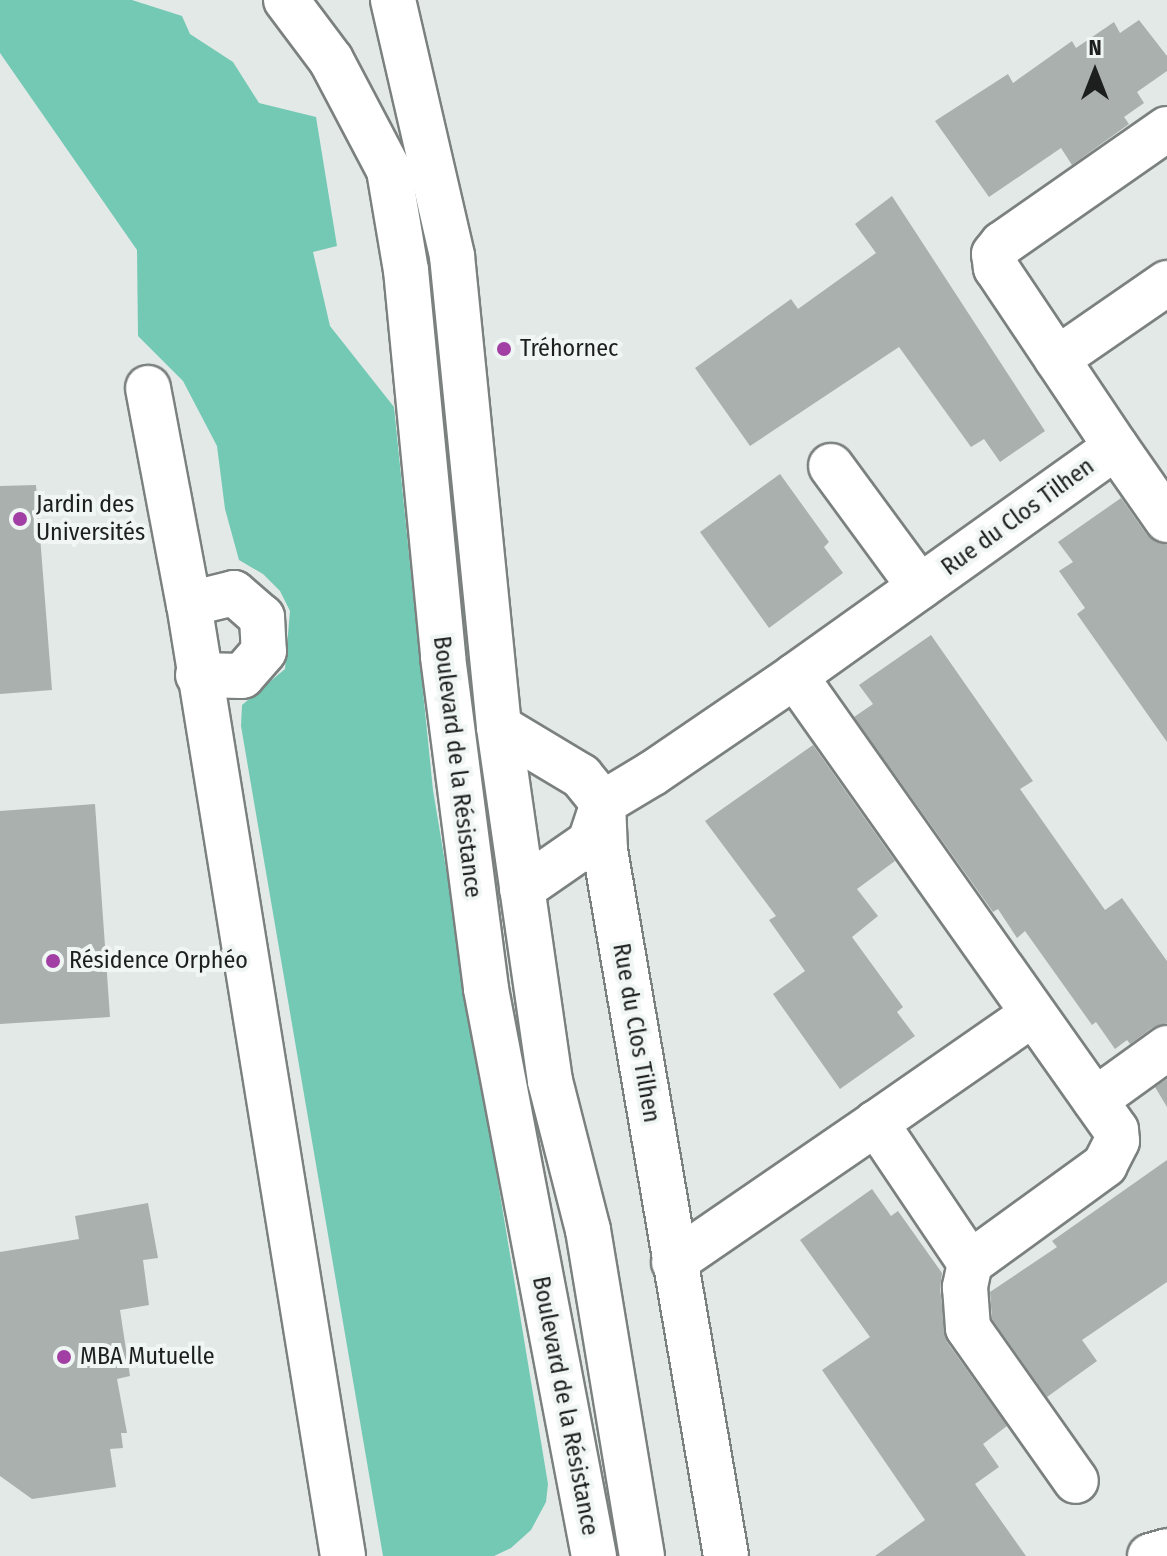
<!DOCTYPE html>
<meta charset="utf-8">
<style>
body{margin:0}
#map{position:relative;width:1167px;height:1556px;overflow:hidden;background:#e3e9e7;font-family:"Fira Sans Condensed",sans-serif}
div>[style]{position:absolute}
.green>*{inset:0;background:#73c9b4}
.building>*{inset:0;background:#aab0ae}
.roads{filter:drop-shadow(2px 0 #7b817f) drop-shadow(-2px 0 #7b817f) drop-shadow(0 2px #7b817f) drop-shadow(0 -2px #7b817f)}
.minor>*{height:44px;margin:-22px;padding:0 22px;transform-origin:22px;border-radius:22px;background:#fff}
.major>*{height:44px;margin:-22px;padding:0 22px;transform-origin:22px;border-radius:22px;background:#fff}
.dots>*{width:22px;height:22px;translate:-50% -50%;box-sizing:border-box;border:4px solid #f0f6f4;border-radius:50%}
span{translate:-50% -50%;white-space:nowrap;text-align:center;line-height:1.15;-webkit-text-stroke:8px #f0f6f4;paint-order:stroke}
.poi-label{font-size:24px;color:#1c1f1e}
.left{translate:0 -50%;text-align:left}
.street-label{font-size:24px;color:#1c1f1e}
.north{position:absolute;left:1055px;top:32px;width:80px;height:80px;-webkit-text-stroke:6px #f0f6f4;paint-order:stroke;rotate:0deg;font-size:22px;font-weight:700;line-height:32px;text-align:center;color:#1c1f1e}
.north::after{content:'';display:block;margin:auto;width:28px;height:36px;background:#1c1f1e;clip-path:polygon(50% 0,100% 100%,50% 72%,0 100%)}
</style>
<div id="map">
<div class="green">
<div style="clip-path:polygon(0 0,132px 0,182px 16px,190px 34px,233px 62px,259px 103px,316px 117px,337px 246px,313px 252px,330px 326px,394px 407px,433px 790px,548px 1484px,546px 1502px,531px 1530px,511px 1548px,494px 1556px,383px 1556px,241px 726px,242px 705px,285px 669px,290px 611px,280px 591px,263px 574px,239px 560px,225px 509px,217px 446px,183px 381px,138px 336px,137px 250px,0 53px)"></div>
</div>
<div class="building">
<div style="clip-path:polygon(1139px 20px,1167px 56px,1167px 71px,1137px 92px,1144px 103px,1124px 117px,1129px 124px,1072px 165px,1061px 148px,989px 197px,935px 121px,1008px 74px,1013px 83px,1072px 41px,1076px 48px,1114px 22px,1120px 33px)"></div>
<div style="clip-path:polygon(892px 196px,1045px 431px,1000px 462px,984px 439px,971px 447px,899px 347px,750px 446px,695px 368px,791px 299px,798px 309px,876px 253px,855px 224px)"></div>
<div style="clip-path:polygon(780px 474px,829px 542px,824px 547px,843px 573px,769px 628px,700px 532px)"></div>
<div style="clip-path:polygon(36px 485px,52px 690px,0 694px,0 486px)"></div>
<div style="clip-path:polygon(1121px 498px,1147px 535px,1167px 545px,1167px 742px,1077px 614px,1085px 608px,1059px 571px,1073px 562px,1058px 542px)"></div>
<div style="clip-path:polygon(931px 635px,1033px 781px,1020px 789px,1105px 910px,1122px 898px,1167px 961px,1167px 1023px,1152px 1028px,1130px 1044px,1127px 1040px,1115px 1049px,1096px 1022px,1092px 1025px,1025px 931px,1017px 938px,998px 909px,993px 912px,854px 717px,873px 704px,859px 685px)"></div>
<div style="clip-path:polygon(813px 745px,895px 861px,857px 889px,878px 916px,852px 937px,903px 1007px,897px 1012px,915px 1036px,840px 1089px,773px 994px,805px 971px,769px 920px,776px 916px,705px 821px)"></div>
<div style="clip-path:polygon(95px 804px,110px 1017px,0 1024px,0 811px)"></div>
<div style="clip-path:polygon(1167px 1079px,1167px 1107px,1155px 1087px)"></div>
<div style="clip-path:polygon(1167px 1160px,1167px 1282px,1082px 1340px,1097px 1361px,1047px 1397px,992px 1319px,990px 1292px,1057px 1247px,1052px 1241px)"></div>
<div style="clip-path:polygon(872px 1189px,891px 1216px,898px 1211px,942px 1273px,940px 1289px,947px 1342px,1007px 1426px,983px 1444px,999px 1467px,975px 1484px,1026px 1556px,875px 1556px,925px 1520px,822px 1370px,870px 1337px,800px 1240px)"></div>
<div style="clip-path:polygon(148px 1203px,158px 1258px,143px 1260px,149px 1305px,120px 1310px,130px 1376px,117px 1379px,127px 1433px,121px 1433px,123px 1448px,110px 1449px,116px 1487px,32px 1499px,0 1476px,0 1252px,79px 1239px,75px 1216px)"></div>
</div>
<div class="roads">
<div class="minor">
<div style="left:1057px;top:359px;width:134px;rotate:-34.6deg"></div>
<div style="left:148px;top:388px;width:220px;rotate:79.3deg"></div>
<div style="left:189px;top:604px;width:964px;rotate:80.81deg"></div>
<div style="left:1116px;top:447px;width:89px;rotate:55.1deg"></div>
<div style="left:831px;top:466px;width:150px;rotate:53.7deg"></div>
<div style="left:189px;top:604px;width:46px;rotate:-13.7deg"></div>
<div style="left:234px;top:593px;width:37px;rotate:41deg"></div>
<div style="left:262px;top:617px;width:34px;rotate:87deg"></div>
<div style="left:264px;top:651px;width:33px;rotate:131deg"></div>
<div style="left:242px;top:676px;width:44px;rotate:-178.7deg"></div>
<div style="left:795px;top:676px;width:556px;rotate:54.74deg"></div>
<div style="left:1116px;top:1130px;width:11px;rotate:85deg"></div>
<div style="left:1117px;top:1141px;width:27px;rotate:117deg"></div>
<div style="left:1105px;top:1165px;width:167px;rotate:144deg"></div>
<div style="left:970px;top:1263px;width:169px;rotate:-123.9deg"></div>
<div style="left:876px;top:1123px;width:191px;rotate:-34.8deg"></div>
<div style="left:499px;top:727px;width:96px;rotate:30.9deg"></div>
<div style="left:581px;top:776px;width:35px;rotate:51deg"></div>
<div style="left:603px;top:803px;width:47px;rotate:87.6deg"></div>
<div style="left:605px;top:850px;width:716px;rotate:80.27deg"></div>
<div style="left:522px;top:889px;width:83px;rotate:-34.7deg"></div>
<div style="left:590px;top:842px;width:41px;rotate:-71.6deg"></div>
<div style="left:603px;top:803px;width:58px;rotate:-31deg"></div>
<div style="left:653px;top:773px;width:172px;rotate:-34.3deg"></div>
<div style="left:795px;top:676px;width:394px;rotate:-35.5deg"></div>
<div style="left:1116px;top:447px;width:216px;rotate:-123.8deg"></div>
<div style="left:996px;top:268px;width:14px;rotate:-98deg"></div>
<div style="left:994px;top:254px;width:13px;rotate:-51deg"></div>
<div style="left:1002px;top:244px;width:201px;rotate:-34.9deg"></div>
<div style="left:1095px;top:1100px;width:89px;rotate:-35.8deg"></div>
<div style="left:674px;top:1262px;width:245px;rotate:-34.5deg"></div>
<div style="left:970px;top:1263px;width:25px;rotate:102deg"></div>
<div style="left:965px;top:1287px;width:41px;rotate:85.8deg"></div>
<div style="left:968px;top:1328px;width:187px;rotate:54.8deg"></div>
<div style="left:1150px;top:1556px;width:18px;rotate:-16deg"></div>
</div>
<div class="major">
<div style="left:286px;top:0;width:75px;rotate:53.1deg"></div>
<div style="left:331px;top:60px;width:124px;rotate:62.2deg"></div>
<div style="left:389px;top:170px;width:101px;rotate:80.4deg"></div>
<div style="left:406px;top:270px;width:389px;rotate:84.5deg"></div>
<div style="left:443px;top:657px;width:335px;rotate:82.6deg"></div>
<div style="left:486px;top:989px;width:577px;rotate:79.22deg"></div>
<div style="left:393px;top:0;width:263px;rotate:77deg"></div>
<div style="left:452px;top:256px;width:473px;rotate:84.3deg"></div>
<div style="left:499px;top:727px;width:358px;rotate:81.8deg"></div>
<div style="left:550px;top:1081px;width:154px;rotate:75.7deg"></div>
<div style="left:588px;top:1230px;width:330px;rotate:80.6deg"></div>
</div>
</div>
<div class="dots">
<div style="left:504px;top:349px;background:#a13fa5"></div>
<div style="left:20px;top:519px;background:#a13fa5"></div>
<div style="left:53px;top:961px;background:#a13fa5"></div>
<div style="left:64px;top:1357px;background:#a13fa5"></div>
</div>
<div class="poi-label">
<span class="left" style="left:520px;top:349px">Tréhornec</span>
<span class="left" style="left:36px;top:519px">Jardin des<br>Universités</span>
<span class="left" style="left:69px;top:961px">Résidence Orphéo</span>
<span class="left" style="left:80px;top:1357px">MBA Mutuelle</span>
</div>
<div class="street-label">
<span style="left:1018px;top:517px;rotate:-36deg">Rue du Clos Tilhen</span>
<span style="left:457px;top:767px;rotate:83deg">Boulevard de la Résistance</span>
<span style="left:636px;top:1033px;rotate:80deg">Rue du Clos Tilhen</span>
<span style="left:565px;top:1406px;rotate:79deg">Boulevard de la Résistance</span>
</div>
<div class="north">N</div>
</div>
